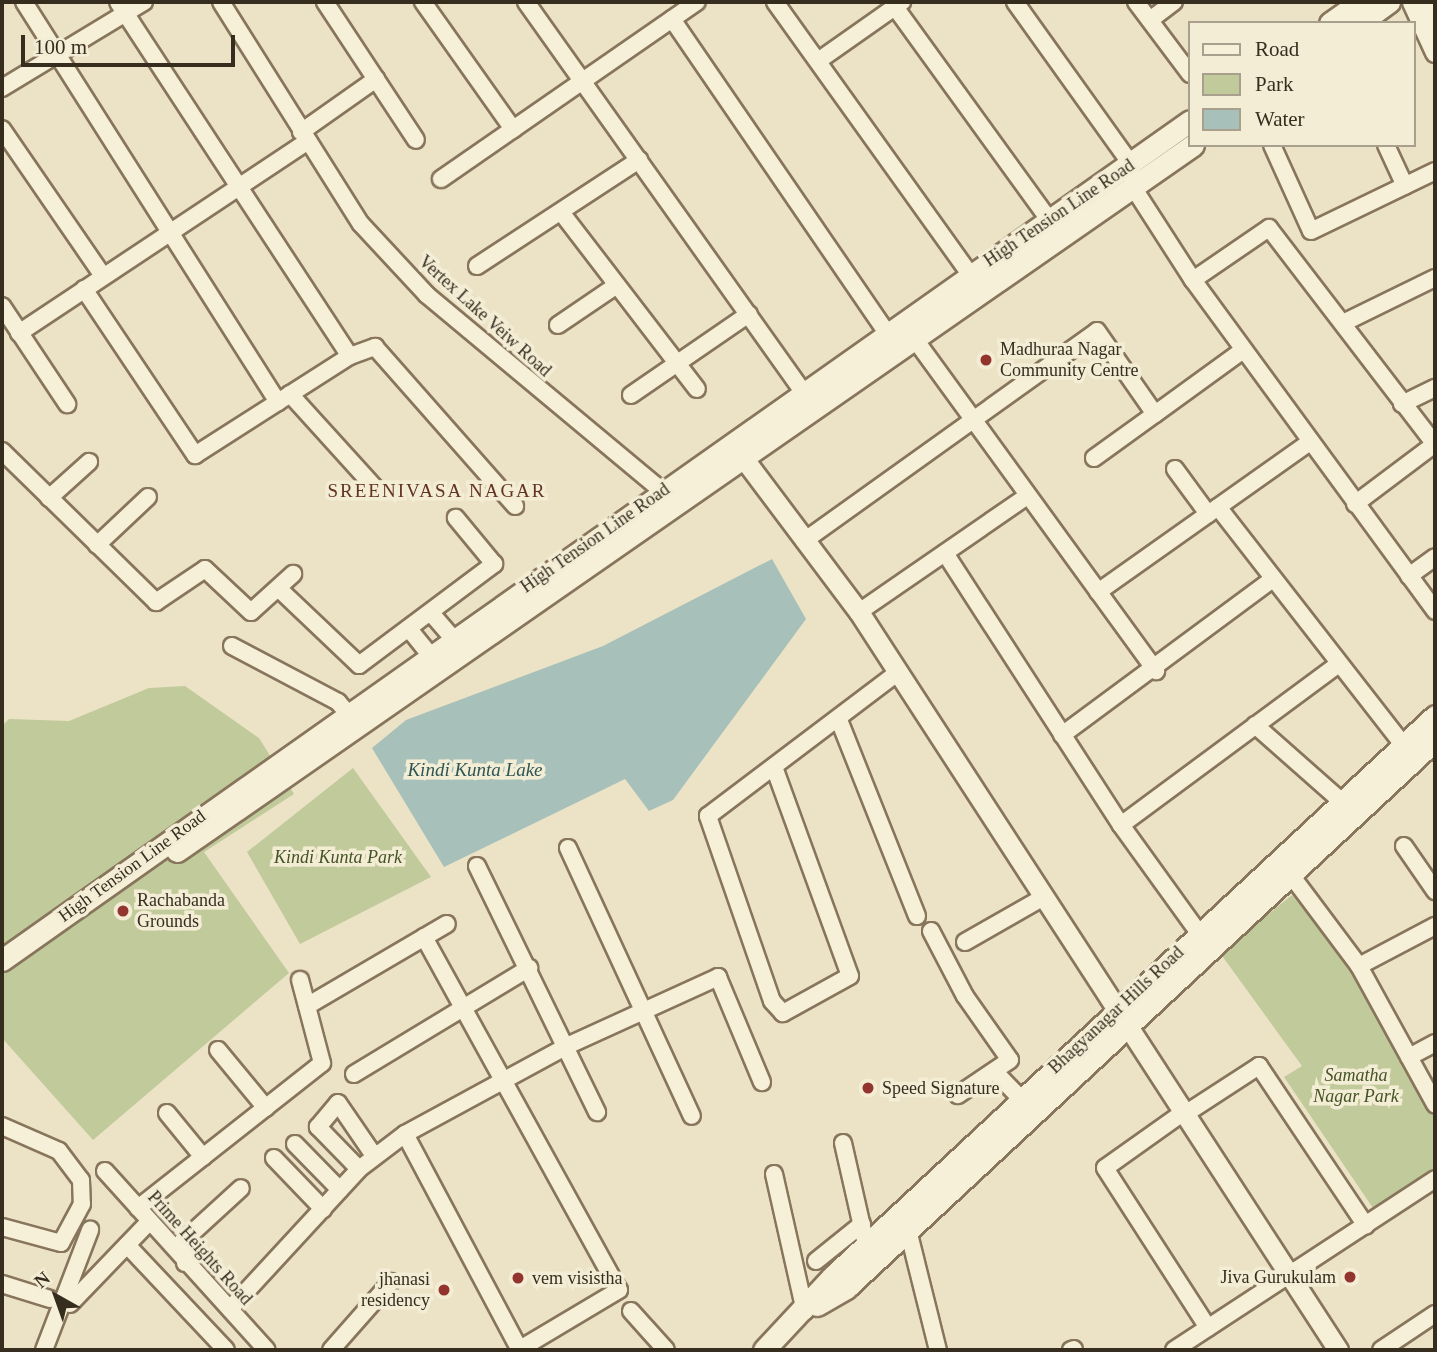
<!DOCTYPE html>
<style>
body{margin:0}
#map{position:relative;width:1437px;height:1352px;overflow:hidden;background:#ece3c6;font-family:Georgia,serif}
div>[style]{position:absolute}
.green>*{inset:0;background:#c1ca9a}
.water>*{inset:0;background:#a7c0ba}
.roads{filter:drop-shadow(2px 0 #87755c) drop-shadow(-2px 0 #87755c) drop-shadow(0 2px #87755c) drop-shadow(0 -2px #87755c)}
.minor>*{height:16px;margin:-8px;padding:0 8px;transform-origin:8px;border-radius:8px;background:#f7f0d8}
.tertiary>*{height:19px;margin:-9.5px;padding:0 9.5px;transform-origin:9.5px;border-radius:9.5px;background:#f7f0d8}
.secondary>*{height:21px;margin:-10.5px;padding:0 10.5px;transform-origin:10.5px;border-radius:10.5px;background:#f7f0d8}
.dots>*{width:19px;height:19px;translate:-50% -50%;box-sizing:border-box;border:4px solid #f4edd5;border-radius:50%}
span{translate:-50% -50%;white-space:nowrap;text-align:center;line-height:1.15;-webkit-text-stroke:7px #f4edd5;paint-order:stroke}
.street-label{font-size:18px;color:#372d1f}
.poi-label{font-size:18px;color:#372d1f}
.left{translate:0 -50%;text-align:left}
.right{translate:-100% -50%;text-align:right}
.park-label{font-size:18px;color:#455327;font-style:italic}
.neighbourhood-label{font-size:19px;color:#623321;letter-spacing:2px}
.water-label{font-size:19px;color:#2f5656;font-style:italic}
.frame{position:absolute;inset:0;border:4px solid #372d1f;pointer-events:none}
.legend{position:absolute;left:1188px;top:21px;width:228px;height:126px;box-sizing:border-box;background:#f4edd5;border:2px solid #a8a08c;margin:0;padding:9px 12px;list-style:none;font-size:21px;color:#372d1f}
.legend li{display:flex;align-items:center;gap:14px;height:35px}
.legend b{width:35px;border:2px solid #a8a08c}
.north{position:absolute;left:21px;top:1261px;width:70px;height:70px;-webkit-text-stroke:5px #f4edd5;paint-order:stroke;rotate:320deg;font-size:19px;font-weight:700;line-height:28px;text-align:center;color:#372d1f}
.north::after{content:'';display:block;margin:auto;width:24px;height:32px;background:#372d1f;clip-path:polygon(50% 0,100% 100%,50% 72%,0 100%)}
.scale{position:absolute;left:21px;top:35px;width:214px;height:32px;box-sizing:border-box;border:4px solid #372d1f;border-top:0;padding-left:9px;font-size:21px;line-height:24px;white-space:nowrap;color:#372d1f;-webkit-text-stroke:5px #f4edd5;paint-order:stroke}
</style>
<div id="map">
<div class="green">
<div style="clip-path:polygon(185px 686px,259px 738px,294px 794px,204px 852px,289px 973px,93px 1140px,2px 1038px,2px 726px,9px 719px,69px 721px,149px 688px)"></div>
<div style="clip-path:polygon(353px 768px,431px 877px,300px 944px,247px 852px)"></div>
<div style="clip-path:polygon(1292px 895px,1352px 968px,1435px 1118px,1435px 1168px,1375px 1211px,1284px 1077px,1302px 1066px,1220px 953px)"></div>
</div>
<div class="water">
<div style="clip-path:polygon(772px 559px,806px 619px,673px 800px,649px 811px,625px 779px,444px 867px,372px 748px,406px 720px,603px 646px)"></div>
</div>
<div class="roads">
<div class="minor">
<div style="left:24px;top:2px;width:474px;rotate:57.6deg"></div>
<div style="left:118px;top:2px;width:423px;rotate:56.8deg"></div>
<div style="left:221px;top:2px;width:262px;rotate:57.8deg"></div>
<div style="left:361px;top:224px;width:97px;rotate:47.1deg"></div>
<div style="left:427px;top:295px;width:306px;rotate:39.8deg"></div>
<div style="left:325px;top:2px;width:165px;rotate:56.6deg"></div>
<div style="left:423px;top:2px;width:156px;rotate:54.7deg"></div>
<div style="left:526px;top:2px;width:478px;rotate:54.6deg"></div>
<div style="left:775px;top:2px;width:335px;rotate:54.4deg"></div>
<div style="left:1015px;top:2px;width:199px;rotate:54.4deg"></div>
<div style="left:1131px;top:164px;width:23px;rotate:85deg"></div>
<div style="left:1133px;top:187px;width:111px;rotate:57.2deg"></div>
<div style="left:1193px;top:280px;width:410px;rotate:53.8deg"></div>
<div style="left:1136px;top:2px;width:90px;rotate:53.1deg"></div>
<div style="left:895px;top:7px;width:263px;rotate:54.1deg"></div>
<div style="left:672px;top:19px;width:381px;rotate:55.6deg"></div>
<div style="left:1150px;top:20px;width:30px;rotate:-37deg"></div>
<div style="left:818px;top:61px;width:103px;rotate:-35.1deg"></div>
<div style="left:2px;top:88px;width:166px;rotate:-31.2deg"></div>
<div style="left:2px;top:129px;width:178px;rotate:55.5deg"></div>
<div style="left:301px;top:132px;width:92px;rotate:-35.2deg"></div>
<div style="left:1272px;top:145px;width:94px;rotate:65.6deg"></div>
<div style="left:1311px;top:231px;width:138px;rotate:-25.8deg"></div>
<div style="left:1386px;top:145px;width:45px;rotate:65.1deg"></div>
<div style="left:441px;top:179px;width:311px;rotate:-34.7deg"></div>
<div style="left:561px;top:212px;width:223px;rotate:52.5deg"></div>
<div style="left:477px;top:266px;width:194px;rotate:-33.2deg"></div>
<div style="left:1193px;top:280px;width:92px;rotate:-34.4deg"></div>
<div style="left:1269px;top:228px;width:272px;rotate:52.5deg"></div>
<div style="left:84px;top:289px;width:200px;rotate:56.2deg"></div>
<div style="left:195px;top:455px;width:184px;rotate:-32.6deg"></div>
<div style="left:350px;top:356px;width:27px;rotate:-20deg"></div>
<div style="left:375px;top:347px;width:212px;rotate:48.6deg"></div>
<div style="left:2px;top:306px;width:118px;rotate:56.4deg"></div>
<div style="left:1343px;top:323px;width:102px;rotate:-26.1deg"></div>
<div style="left:558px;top:325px;width:71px;rotate:-34.1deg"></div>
<div style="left:19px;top:333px;width:347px;rotate:-33.6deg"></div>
<div style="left:914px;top:338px;width:412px;rotate:54deg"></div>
<div style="left:290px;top:394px;width:128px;rotate:47.8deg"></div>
<div style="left:631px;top:395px;width:143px;rotate:-34.5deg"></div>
<div style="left:1402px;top:404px;width:37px;rotate:-26deg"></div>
<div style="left:2px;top:451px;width:216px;rotate:44.4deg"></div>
<div style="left:156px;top:602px;width:59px;rotate:-34deg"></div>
<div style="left:205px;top:569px;width:63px;rotate:43.1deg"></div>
<div style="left:251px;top:612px;width:57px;rotate:-42.1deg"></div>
<div style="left:1094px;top:458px;width:75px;rotate:-35.8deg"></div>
<div style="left:1175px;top:469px;width:56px;rotate:53.7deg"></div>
<div style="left:49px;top:498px;width:54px;rotate:-42deg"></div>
<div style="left:1355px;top:504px;width:100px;rotate:-36.9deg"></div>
<div style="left:1218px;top:507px;width:313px;rotate:52.1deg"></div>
<div style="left:804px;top:541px;width:360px;rotate:-35.6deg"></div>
<div style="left:1097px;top:331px;width:101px;rotate:55.1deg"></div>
<div style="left:1155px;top:414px;width:109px;rotate:-36deg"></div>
<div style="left:97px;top:545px;width:70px;rotate:-43.3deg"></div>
<div style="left:945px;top:553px;width:324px;rotate:57.1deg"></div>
<div style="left:1121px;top:825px;width:133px;rotate:54.2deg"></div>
<div style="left:1409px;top:576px;width:32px;rotate:-36deg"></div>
<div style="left:278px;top:588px;width:112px;rotate:43.5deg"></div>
<div style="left:359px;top:665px;width:169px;rotate:-36.8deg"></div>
<div style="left:494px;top:564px;width:60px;rotate:-129.6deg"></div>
<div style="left:1098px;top:592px;width:260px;rotate:-35.3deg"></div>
<div style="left:859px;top:612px;width:203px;rotate:-34.6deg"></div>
<div style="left:431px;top:613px;width:33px;rotate:49deg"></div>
<div style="left:409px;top:629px;width:33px;rotate:51deg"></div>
<div style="left:232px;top:646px;width:120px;rotate:27.8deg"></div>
<div style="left:338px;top:702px;width:28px;rotate:49deg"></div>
<div style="left:839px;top:720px;width:211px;rotate:68.3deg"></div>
<div style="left:1255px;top:725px;width:116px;rotate:41.5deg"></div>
<div style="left:1062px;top:735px;width:262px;rotate:-36.5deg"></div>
<div style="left:774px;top:767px;width:222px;rotate:70deg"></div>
<div style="left:850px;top:976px;width:77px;rotate:151.1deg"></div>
<div style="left:783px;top:1013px;width:16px;rotate:-133deg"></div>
<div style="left:772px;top:1001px;width:196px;rotate:-109.1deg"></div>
<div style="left:708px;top:816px;width:236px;rotate:-37.1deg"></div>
<div style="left:1121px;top:825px;width:269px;rotate:-36.5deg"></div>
<div style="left:1404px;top:846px;width:55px;rotate:55.4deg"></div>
<div style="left:568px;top:848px;width:295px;rotate:65.2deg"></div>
<div style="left:477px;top:866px;width:274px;rotate:64deg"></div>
<div style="left:1285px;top:867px;width:124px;rotate:53.2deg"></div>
<div style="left:1359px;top:966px;width:86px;rotate:-27.8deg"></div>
<div style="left:931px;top:931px;width:73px;rotate:62.4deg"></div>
<div style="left:965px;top:996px;width:78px;rotate:54.9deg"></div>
<div style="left:1010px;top:1060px;width:63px;rotate:146.1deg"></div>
<div style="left:424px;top:937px;width:403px;rotate:61.1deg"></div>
<div style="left:619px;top:1290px;width:115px;rotate:149.2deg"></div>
<div style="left:965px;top:942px;width:89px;rotate:-29.7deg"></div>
<div style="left:1359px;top:966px;width:158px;rotate:61.2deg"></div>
<div style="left:307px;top:1006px;width:162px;rotate:-30.4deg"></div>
<div style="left:218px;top:1050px;width:75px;rotate:50.4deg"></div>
<div style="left:1409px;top:1057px;width:30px;rotate:-28deg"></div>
<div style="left:996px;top:1073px;width:36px;rotate:46deg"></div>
<div style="left:354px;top:1074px;width:205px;rotate:-31.2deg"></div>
<div style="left:167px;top:1113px;width:57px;rotate:50.7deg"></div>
<div style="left:1181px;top:1114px;width:93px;rotate:144.6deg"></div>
<div style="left:1105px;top:1168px;width:190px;rotate:57.2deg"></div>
<div style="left:1182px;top:1116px;width:92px;rotate:-33deg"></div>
<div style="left:1259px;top:1066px;width:192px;rotate:56.2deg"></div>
<div style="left:2px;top:1126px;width:62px;rotate:23.7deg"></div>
<div style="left:59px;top:1151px;width:36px;rotate:53deg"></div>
<div style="left:81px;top:1180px;width:24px;rotate:88deg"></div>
<div style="left:82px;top:1204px;width:44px;rotate:118.3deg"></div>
<div style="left:61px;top:1243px;width:61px;rotate:-164.8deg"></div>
<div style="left:405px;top:1134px;width:245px;rotate:62deg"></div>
<div style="left:843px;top:1143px;width:104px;rotate:77.2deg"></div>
<div style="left:295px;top:1144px;width:64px;rotate:45.6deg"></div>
<div style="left:274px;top:1158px;width:71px;rotate:46.1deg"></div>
<div style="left:359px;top:1169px;width:59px;rotate:-134.3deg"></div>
<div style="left:318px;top:1127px;width:31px;rotate:-50deg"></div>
<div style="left:338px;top:1103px;width:65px;rotate:55.6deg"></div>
<div style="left:105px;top:1171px;width:241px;rotate:47.9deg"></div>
<div style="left:774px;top:1174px;width:141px;rotate:77.3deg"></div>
<div style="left:138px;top:1208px;width:234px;rotate:-38.2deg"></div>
<div style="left:322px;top:1063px;width:86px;rotate:-104.8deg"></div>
<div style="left:908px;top:1230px;width:124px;rotate:76deg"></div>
<div style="left:127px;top:1245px;width:144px;rotate:46.7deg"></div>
<div style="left:816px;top:1261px;width:59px;rotate:-38.8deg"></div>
<div style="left:185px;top:1263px;width:11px;rotate:-45deg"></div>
<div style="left:193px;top:1255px;width:17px;rotate:-135deg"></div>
<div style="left:181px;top:1243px;width:81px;rotate:-42.5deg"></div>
<div style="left:2px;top:1284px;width:50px;rotate:17.4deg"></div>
<div style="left:70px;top:1304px;width:114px;rotate:-46.1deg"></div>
<div style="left:230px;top:1309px;width:190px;rotate:-47.3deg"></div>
<div style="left:359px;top:1169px;width:58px;rotate:-37.3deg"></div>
<div style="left:405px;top:1134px;width:187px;rotate:-28.5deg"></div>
<div style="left:569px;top:1045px;width:164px;rotate:-24.5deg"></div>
<div style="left:718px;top:977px;width:114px;rotate:67.3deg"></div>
<div style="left:631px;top:1311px;width:52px;rotate:48.1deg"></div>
<div style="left:44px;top:1350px;width:129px;rotate:-69deg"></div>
<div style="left:331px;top:1350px;width:91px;rotate:-48.6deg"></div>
<div style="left:1071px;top:1350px;width:3px;rotate:-18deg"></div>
<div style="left:1174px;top:1350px;width:312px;rotate:-33.2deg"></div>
<div style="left:1381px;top:1350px;width:65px;rotate:-33.7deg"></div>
</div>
<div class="tertiary">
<div style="left:1412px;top:2px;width:55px;rotate:65.3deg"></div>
<div style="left:1427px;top:2px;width:21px;rotate:67deg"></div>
<div style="left:744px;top:459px;width:191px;rotate:53.1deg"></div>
<div style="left:859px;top:612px;width:880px;rotate:57.01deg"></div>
</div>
<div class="secondary">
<div style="left:1330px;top:23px;width:37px;rotate:-35deg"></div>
<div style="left:1360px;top:23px;width:36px;rotate:-36deg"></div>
<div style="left:177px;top:851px;width:1237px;rotate:-34.79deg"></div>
<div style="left:2px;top:960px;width:1454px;rotate:-35.23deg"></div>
<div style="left:817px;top:1305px;width:34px;rotate:-30deg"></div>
<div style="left:846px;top:1288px;width:805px;rotate:-42.93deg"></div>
<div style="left:764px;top:1350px;width:101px;rotate:-47deg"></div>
<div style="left:833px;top:1276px;width:822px;rotate:-42.93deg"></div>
</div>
</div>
<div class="dots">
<div style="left:986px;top:360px;background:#93352f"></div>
<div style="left:123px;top:911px;background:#93352f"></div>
<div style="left:868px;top:1088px;background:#93352f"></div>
<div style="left:1350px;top:1277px;background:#93352f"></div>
<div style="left:518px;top:1278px;background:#93352f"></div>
<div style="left:444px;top:1290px;background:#93352f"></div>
</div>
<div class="street-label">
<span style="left:1059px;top:213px;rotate:-34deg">High Tension Line Road</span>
<span style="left:485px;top:316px;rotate:42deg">Vertex Lake Veiw Road</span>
<span style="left:595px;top:538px;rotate:-35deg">High Tension Line Road</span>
<span style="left:132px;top:866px;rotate:-36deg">High Tension Line Road</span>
<span style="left:1116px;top:1010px;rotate:-43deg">Bhagyanagar Hills Road</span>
<span style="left:200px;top:1248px;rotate:48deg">Prime Heights Road</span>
</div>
<div class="poi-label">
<span class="left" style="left:1000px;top:360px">Madhuraa Nagar<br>Community Centre</span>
<span class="left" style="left:137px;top:911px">Rachabanda<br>Grounds</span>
<span class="left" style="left:882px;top:1088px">Speed Signature</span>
<span class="right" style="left:1336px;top:1277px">Jiva Gurukulam</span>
<span class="left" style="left:532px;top:1278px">vem visistha</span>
<span class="right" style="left:430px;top:1290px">jhanasi<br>residency</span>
</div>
<div class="park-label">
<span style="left:338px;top:857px">Kindi Kunta Park</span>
<span style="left:1356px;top:1086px">Samatha<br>Nagar Park</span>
</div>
<div class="neighbourhood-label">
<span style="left:437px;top:491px">SREENIVASA NAGAR</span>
</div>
<div class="water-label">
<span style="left:475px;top:770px">Kindi Kunta Lake</span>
</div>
<div class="frame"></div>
<ul class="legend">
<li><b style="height:9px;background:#f7f0d8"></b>Road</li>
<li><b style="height:19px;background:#c1ca9a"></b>Park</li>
<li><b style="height:19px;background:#a7c0ba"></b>Water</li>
</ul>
<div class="north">N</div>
<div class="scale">100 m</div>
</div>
